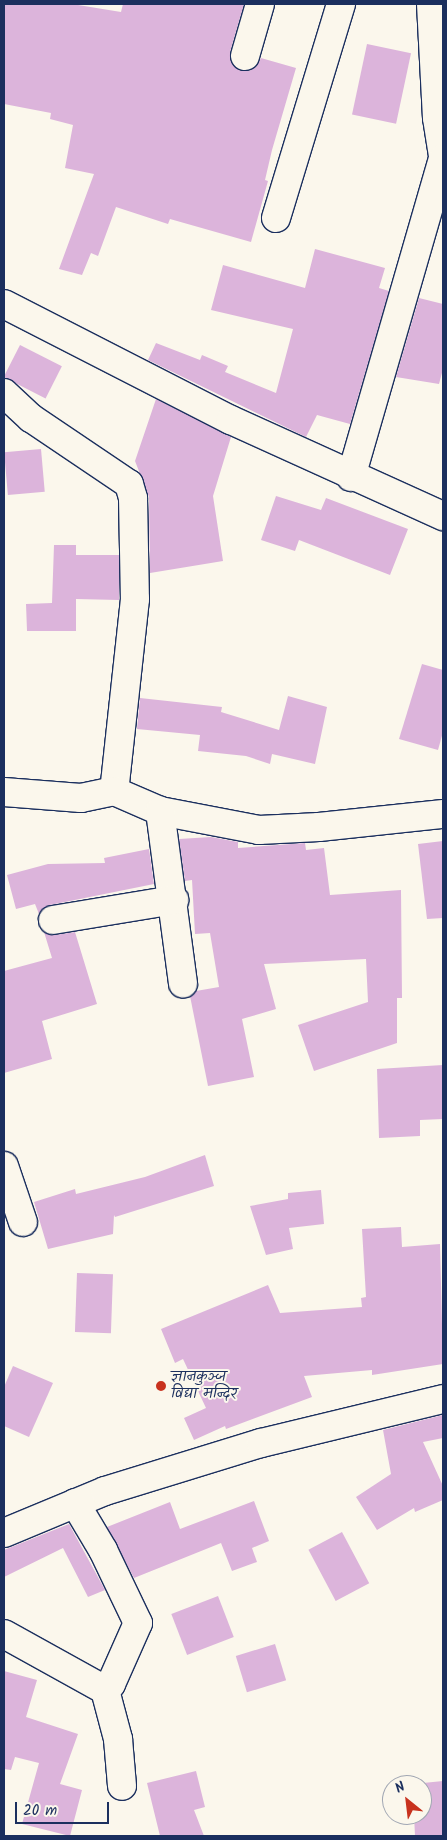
<!DOCTYPE html>
<meta charset="utf-8">
<style>
body{margin:0}
#map{position:relative;width:447px;height:1840px;overflow:hidden;background:#fbf7ec;font-family:Kalam,"Playpen Sans Deva",sans-serif}
div>[style]{position:absolute}
.building>*{inset:0;background:#dcb4db;transform-origin:0 0}
.roads{filter:drop-shadow(1px 0 #1b2f5e) drop-shadow(-1px 0 #1b2f5e) drop-shadow(0 1px #1b2f5e) drop-shadow(0 -1px #1b2f5e)}
.street>*{height:28px;margin:-14px;padding:0 14px;transform-origin:14px;border-radius:14px;background:#fbf7ec}
.secondary>*{height:28px;margin:-14px;padding:0 14px;transform-origin:14px;border-radius:14px;background:#fbf7ec}
.dots>*{width:14px;height:14px;translate:-50% -50%;box-sizing:border-box;border:2px solid #fbf7ec;border-radius:50%}
span{translate:-50% -50%;white-space:nowrap;text-align:center;line-height:1.15;-webkit-text-stroke:4px #fbf7ec;paint-order:stroke}
.poi-label{font-size:15px;color:#1b2f5e}
.left{translate:0 -50%;text-align:left}
.frame{position:absolute;inset:0;border:5px solid #1b2f5e;pointer-events:none}
.north{position:absolute;left:382px;top:1775px;width:50px;height:50px;box-sizing:border-box;background:#fbf7ec;border:1px solid #a1a7b3;border-radius:50%;rotate:331deg;font-size:14px;font-weight:700;line-height:20px;text-align:center;color:#1b2f5e}
.north::after{content:'';display:block;margin:auto;width:18px;height:22px;background:#c8321e;clip-path:polygon(50% 0,100% 100%,50% 72%,0 100%)}
.scale{position:absolute;left:15px;top:1802px;width:94px;height:22px;box-sizing:border-box;border:2px solid #1b2f5e;border-top:0;padding-left:6px;font-size:15px;line-height:18px;white-space:nowrap;color:#1b2f5e;-webkit-text-stroke:4px #fbf7ec;paint-order:stroke}
</style>
<div id="map">
<div class="building">
<div style="clip-path:polygon(4px 4px,72px 4px,121px 12px,123px 4px,244px 4px,230px 52px,233px 66px,249px 71px,256px 67px,261px 58px,296px 68px,272px 150px,265px 180px,268px 181px,251px 242px,170px 219px,168px 224px,116px 207px,98px 256px,91px 253px,82px 275px,59px 269px,94px 174px,65px 168px,73px 125px,50px 119px,51px 113px,4px 104px)"></div>
<div style="left:367px;top:44px;width:45px;height:72px;rotate:12deg"></div>
<div style="clip-path:polygon(315px 249px,385px 268px,379px 288px,389px 291px,350px 424px,317px 415px,306px 437px,148px 360px,156px 343px,200px 360px,202px 355px,228px 366px,225px 372px,276px 393px,293px 329px,211px 310px,223px 265px,305px 288px)"></div>
<div style="clip-path:polygon(419px 298px,443px 304px,443px 369px,439px 384px,396px 377px)"></div>
<div style="left:20px;top:345px;width:47px;height:36px;rotate:27deg"></div>
<div style="clip-path:polygon(156px 399px,231px 437px,213px 496px,223px 561px,150px 573px,149px 497px,135px 461px)"></div>
<div style="left:41px;top:449px;width:43px;height:37px;rotate:85deg"></div>
<div style="clip-path:polygon(276px 496px,321px 510px,326px 498px,408px 529px,390px 575px,299px 540px,295px 551px,261px 540px)"></div>
<div style="clip-path:polygon(54px 545px,76px 545px,76px 555px,119px 555px,119px 600px,76px 599px,76px 631px,27px 631px,26px 604px,52px 603px)"></div>
<div style="clip-path:polygon(422px 664px,443px 670px,443px 732px,438px 750px,399px 739px)"></div>
<div style="clip-path:polygon(288px 696px,327px 707px,315px 764px,272px 754px,270px 764px,246px 756px,198px 751px,200px 735px,137px 729px,140px 698px,222px 707px,221px 712px,279px 730px)"></div>
<div style="clip-path:polygon(211px 837px,238px 842px,238px 848px,305px 843px,306px 850px,324px 848px,330px 895px,401px 890px,402px 998px,397px 998px,397px 1043px,314px 1071px,298px 1025px,368px 1002px,366px 959px,264px 964px,276px 1009px,242px 1019px,254px 1077px,208px 1086px,190px 996px,196px 991px,219px 987px,210px 933px,195px 934px,192px 880px,185px 881px,179px 839px)"></div>
<div style="clip-path:polygon(443px 841px,443px 918px,427px 919px,418px 844px)"></div>
<div style="clip-path:polygon(149px 849px,154px 884px,50px 905px,39px 914px,35px 904px,16px 909px,7px 875px,48px 864px,105px 863px,104px 858px)"></div>
<div style="clip-path:polygon(44px 932px,55px 935px,75px 932px,97px 1004px,42px 1021px,52px 1059px,4px 1073px,4px 971px,52px 958px)"></div>
<div style="clip-path:polygon(443px 1065px,443px 1119px,420px 1120px,420px 1136px,379px 1138px,377px 1069px)"></div>
<div style="clip-path:polygon(205px 1155px,214px 1186px,115px 1217px,114px 1215px,113px 1234px,48px 1249px,34px 1202px,75px 1189px,76px 1194px,145px 1177px)"></div>
<div style="clip-path:polygon(321px 1190px,324px 1224px,289px 1228px,293px 1249px,266px 1255px,250px 1206px,288px 1199px,288px 1193px)"></div>
<div style="clip-path:polygon(401px 1227px,402px 1247px,440px 1244px,443px 1364px,372px 1375px,372px 1370px,304px 1376px,312px 1397px,226px 1429px,225px 1426px,194px 1440px,184px 1418px,206px 1408px,183px 1359px,175px 1363px,161px 1329px,268px 1285px,280px 1313px,362px 1307px,361px 1298px,366px 1297px,362px 1229px)"></div>
<div style="left:77px;top:1273px;width:36px;height:59px;rotate:2deg"></div>
<div style="clip-path:polygon(13px 1366px,53px 1383px,29px 1437px,4px 1426px,4px 1387px)"></div>
<div style="clip-path:polygon(443px 1415px,443px 1438px,423px 1442px,443px 1486px,443px 1500px,415px 1512px,414px 1508px,377px 1530px,356px 1497px,391px 1474px,383px 1430px)"></div>
<div style="clip-path:polygon(254px 1501px,269px 1541px,252px 1548px,257px 1562px,232px 1571px,221px 1543px,134px 1578px,107px 1527px,170px 1502px,180px 1529px)"></div>
<div style="clip-path:polygon(69px 1524px,105px 1590px,88px 1597px,63px 1548px,4px 1577px,4px 1550px)"></div>
<div style="left:342px;top:1532px;width:58px;height:38px;rotate:62deg"></div>
<div style="left:218px;top:1596px;width:44px;height:50px;rotate:69deg"></div>
<div style="left:275px;top:1644px;width:38px;height:41px;rotate:73deg"></div>
<div style="clip-path:polygon(4px 1671px,37px 1680px,26px 1717px,78px 1734px,60px 1784px,82px 1790px,70px 1836px,22px 1824px,39px 1763px,15px 1757px,11px 1770px,4px 1769px)"></div>
<div style="clip-path:polygon(196px 1771px,205px 1807px,194px 1810px,204px 1836px,160px 1836px,147px 1783px)"></div>
<div style="clip-path:polygon(443px 1781px,443px 1836px,415px 1836px,414px 1815px,422px 1815px,422px 1785px,413px 1784px)"></div>
</div>
<div class="roads">
<div class="street">
<div style="left:431px;top:4px;width:114px;rotate:87deg"></div>
<div style="left:437px;top:118px;width:36px;rotate:81deg"></div>
<div style="left:245px;top:56px;width:54px;rotate:-73.9deg"></div>
<div style="left:276px;top:218px;width:224px;rotate:-73.1deg"></div>
<div style="left:4px;top:393px;width:37px;rotate:43deg"></div>
<div style="left:31px;top:418px;width:118px;rotate:34deg"></div>
<div style="left:129px;top:484px;width:15px;rotate:74deg"></div>
<div style="left:133px;top:498px;width:101px;rotate:88.9deg"></div>
<div style="left:135px;top:599px;width:193px;rotate:96.2deg"></div>
<div style="left:351px;top:477px;width:331px;rotate:-73.9deg"></div>
<div style="left:4px;top:792px;width:77px;rotate:4.5deg"></div>
<div style="left:81px;top:798px;width:34px;rotate:-12deg"></div>
<div style="left:114px;top:791px;width:50px;rotate:23.5deg"></div>
<div style="left:160px;top:811px;width:101px;rotate:10.9deg"></div>
<div style="left:259px;top:830px;width:60px;rotate:-2.9deg"></div>
<div style="left:319px;top:827px;width:125px;rotate:-6deg"></div>
<div style="left:160px;top:811px;width:174px;rotate:82.4deg"></div>
<div style="left:53px;top:920px;width:123px;rotate:-9.4deg"></div>
<div style="left:4px;top:1166px;width:59px;rotate:71.3deg"></div>
<div style="left:75px;top:1503px;width:55px;rotate:59.2deg"></div>
<div style="left:103px;top:1550px;width:81px;rotate:64.4deg"></div>
<div style="left:138px;top:1623px;width:67px;rotate:113.9deg"></div>
<div style="left:111px;top:1684px;width:8px;rotate:135deg"></div>
<div style="left:4px;top:1533px;width:109px;rotate:-22.6deg"></div>
<div style="left:105px;top:1491px;width:163px;rotate:-17.1deg"></div>
<div style="left:261px;top:1443px;width:187px;rotate:-13.6deg"></div>
<div style="left:4px;top:1634px;width:115px;rotate:29deg"></div>
<div style="left:105px;top:1690px;width:51px;rotate:75.1deg"></div>
<div style="left:118px;top:1739px;width:47px;rotate:85.1deg"></div>
</div>
<div class="secondary">
<div style="left:4px;top:304px;width:255px;rotate:27.1deg"></div>
<div style="left:231px;top:420px;width:233px;rotate:24.4deg"></div>
</div>
</div>
<div class="dots">
<div style="left:161px;top:1386px;background:#c8321e"></div>
</div>
<div class="poi-label">
<span class="left" style="left:171px;top:1386px">ज्ञानकुञ्‍ज<br>विद्या मन्दिर</span>
</div>
<div class="frame"></div>
<div class="north">N</div>
<div class="scale">20 m</div>
</div>
